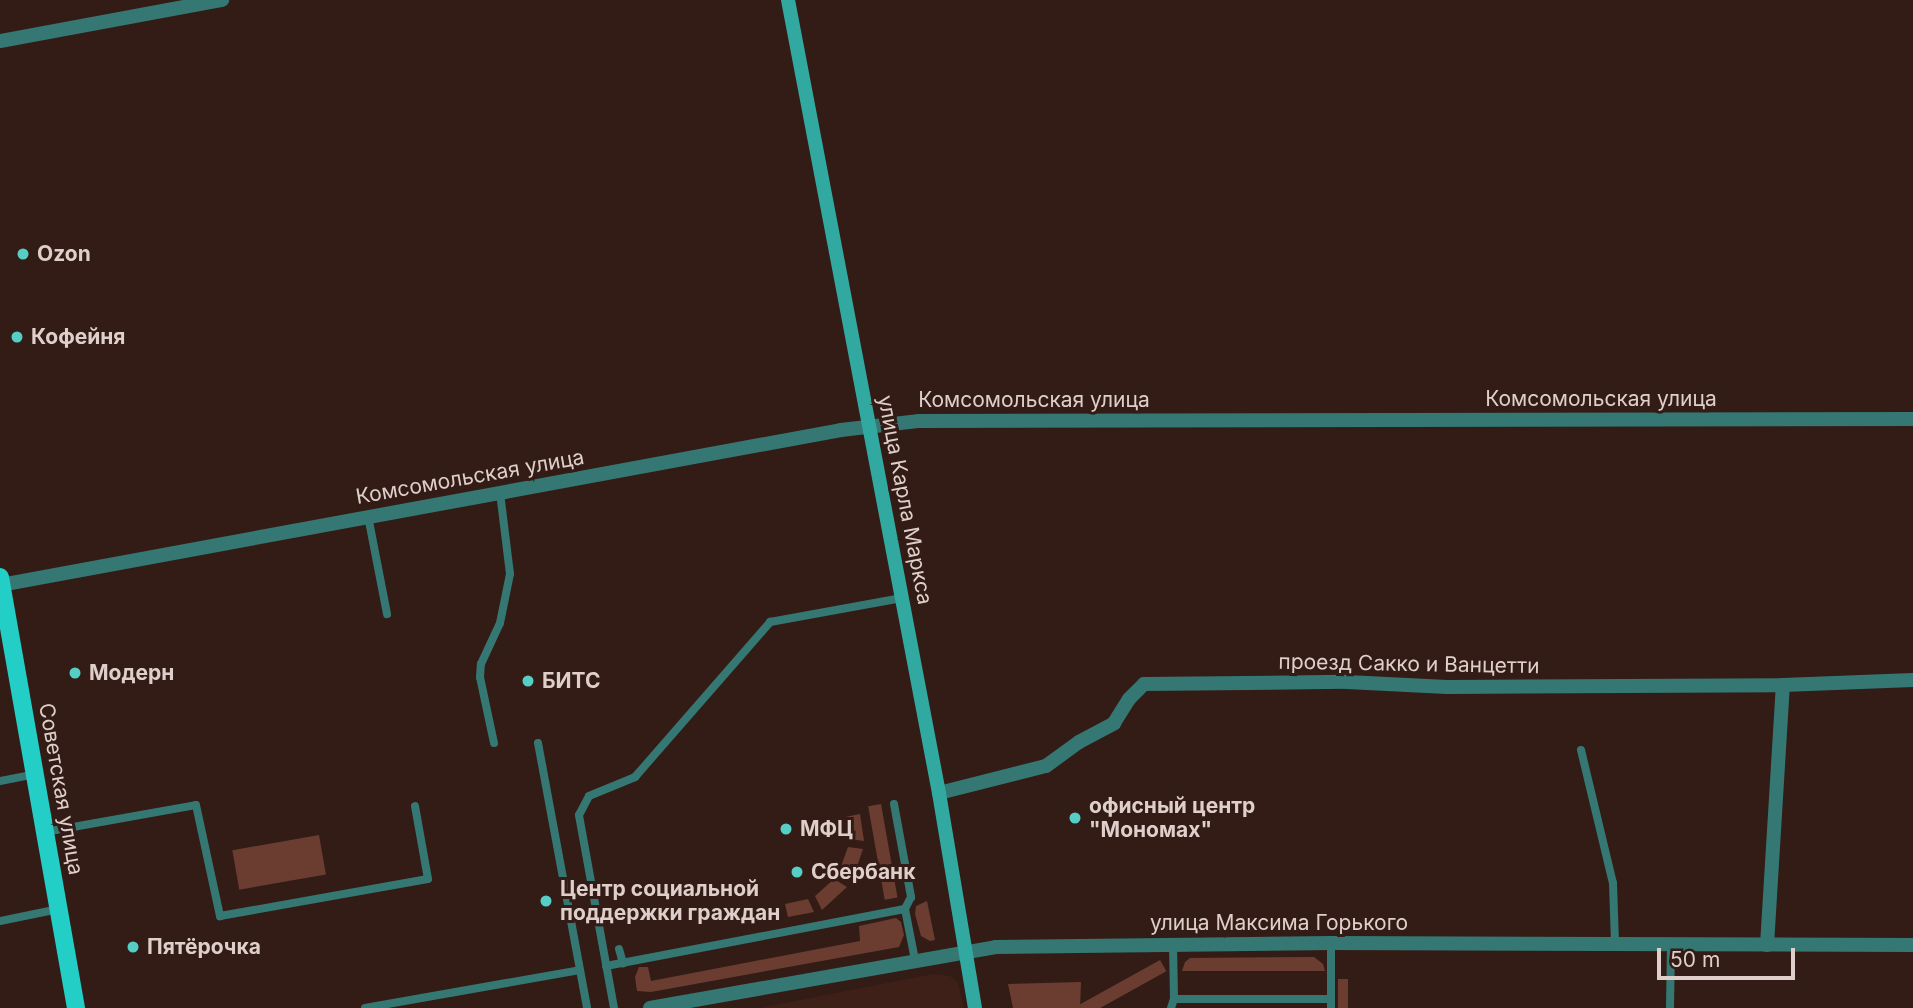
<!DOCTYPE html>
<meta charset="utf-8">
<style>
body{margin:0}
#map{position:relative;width:1913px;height:1008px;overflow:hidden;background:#331c16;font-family:Inter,sans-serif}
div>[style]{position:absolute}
.built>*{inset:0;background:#3e2018}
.green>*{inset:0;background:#6b3d31;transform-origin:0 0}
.lane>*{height:8px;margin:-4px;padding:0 4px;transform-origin:4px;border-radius:4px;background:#357873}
.street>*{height:14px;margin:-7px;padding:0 7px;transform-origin:7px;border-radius:7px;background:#357873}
.secondary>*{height:14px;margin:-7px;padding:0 7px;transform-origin:7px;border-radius:7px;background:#31a9a1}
.primary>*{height:18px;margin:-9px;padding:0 9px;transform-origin:9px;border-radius:9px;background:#22cec5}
.dots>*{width:19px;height:19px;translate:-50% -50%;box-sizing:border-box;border:4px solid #331c16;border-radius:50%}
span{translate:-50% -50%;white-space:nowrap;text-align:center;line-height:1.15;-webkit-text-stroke:6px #331c16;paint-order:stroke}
.poi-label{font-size:21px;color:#dfcfca;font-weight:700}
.left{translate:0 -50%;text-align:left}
.street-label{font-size:21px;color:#dfcfca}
.scale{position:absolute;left:1657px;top:948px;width:138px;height:32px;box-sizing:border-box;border:4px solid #dfcfca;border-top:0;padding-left:9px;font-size:21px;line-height:24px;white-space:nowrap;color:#dfcfca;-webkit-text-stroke:5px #331c16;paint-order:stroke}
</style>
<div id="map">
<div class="built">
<div style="clip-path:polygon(933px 974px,950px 976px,958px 983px,964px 1008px,760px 1008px)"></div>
</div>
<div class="green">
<div style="left:881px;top:804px;width:95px;height:13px;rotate:80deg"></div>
<div style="clip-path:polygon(860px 814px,864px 841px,849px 839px,845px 817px)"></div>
<div style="left:319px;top:835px;width:40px;height:88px;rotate:80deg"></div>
<div style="clip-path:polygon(848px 847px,863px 849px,853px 878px,840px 869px)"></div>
<div style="clip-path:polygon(834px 879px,847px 887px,822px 910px,815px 896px)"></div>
<div style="clip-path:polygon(808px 899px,814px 912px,788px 917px,785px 904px)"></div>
<div style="clip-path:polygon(927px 901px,935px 940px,930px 941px,921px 936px,915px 914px,916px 906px)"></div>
<div style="clip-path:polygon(896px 918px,901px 922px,904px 935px,899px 947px,651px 992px,637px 991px,635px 977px,639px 967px,648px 967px,651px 981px,860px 941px,859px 926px)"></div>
<div style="clip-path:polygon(1314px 957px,1323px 964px,1325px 971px,1182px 971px,1185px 962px,1190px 958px)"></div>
<div style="left:1160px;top:960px;width:13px;height:155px;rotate:61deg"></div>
<div style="left:1338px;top:979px;width:10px;height:29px"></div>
<div style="clip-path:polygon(1081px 982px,1080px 1008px,1013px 1008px,1008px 984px)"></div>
</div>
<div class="lane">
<div style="left:368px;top:516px;width:100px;rotate:79deg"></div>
<div style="left:494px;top:743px;width:67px;rotate:-102deg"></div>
<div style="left:480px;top:677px;width:13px;rotate:-86deg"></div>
<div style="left:481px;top:664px;width:45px;rotate:-65.1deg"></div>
<div style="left:500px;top:623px;width:50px;rotate:-78.5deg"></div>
<div style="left:510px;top:574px;width:83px;rotate:-97deg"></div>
<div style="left:538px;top:743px;width:269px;rotate:79.5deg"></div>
<div style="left:1581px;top:750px;width:137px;rotate:76.5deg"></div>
<div style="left:1613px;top:883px;width:61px;rotate:88.1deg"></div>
<div style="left:0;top:781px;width:36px;rotate:-11deg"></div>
<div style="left:894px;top:804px;width:95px;rotate:79.6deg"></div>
<div style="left:911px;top:897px;width:13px;rotate:117deg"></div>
<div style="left:45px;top:832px;width:153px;rotate:-10.1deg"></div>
<div style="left:196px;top:805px;width:114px;rotate:77.8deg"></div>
<div style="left:220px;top:916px;width:211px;rotate:-10.1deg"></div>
<div style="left:428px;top:879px;width:74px;rotate:-100.1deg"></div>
<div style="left:0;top:921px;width:60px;rotate:-11.5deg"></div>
<div style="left:1331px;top:943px;width:65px;rotate:90deg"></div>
<div style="left:619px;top:949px;width:15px;rotate:74deg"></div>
<div style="left:606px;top:966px;width:304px;rotate:-10.8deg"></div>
<div style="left:905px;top:909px;width:52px;rotate:78.9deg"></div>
<div style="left:1174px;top:999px;width:157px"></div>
<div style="left:365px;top:1008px;width:218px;rotate:-10deg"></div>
<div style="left:614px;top:1008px;width:196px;rotate:-100.3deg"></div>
<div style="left:579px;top:815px;width:21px;rotate:-62deg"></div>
<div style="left:589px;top:796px;width:50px;rotate:-22.4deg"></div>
<div style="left:635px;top:777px;width:206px;rotate:-48.9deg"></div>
<div style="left:770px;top:622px;width:134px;rotate:-10.3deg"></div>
<div style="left:1171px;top:1008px;width:9px;rotate:-72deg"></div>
<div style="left:1174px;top:999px;width:55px;rotate:-91deg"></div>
<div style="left:1670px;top:1008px;width:63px;rotate:-89.1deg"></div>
</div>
<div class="street">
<div style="left:0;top:41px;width:226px;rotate:-10.5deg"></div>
<div style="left:0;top:585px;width:855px;rotate:-10.44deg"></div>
<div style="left:841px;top:430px;width:79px;rotate:-6.6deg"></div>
<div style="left:919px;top:421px;width:994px;rotate:-0.12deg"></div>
<div style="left:939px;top:793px;width:110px;rotate:-14.2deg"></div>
<div style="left:1046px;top:766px;width:41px;rotate:-36deg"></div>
<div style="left:1079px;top:742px;width:40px;rotate:-28deg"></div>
<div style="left:1114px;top:723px;width:28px;rotate:-58deg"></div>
<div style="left:1129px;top:699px;width:21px;rotate:-45deg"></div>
<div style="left:1144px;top:684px;width:203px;rotate:-0.6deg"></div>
<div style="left:1347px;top:682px;width:100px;rotate:2.9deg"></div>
<div style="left:1447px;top:687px;width:336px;rotate:-0.3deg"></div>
<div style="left:1783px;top:685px;width:130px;rotate:-2.2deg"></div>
<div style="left:1767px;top:945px;width:260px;rotate:-86.5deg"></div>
<div style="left:650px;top:1008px;width:351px;rotate:-10deg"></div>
<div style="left:996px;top:947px;width:335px;rotate:-0.7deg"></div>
<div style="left:1331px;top:943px;width:582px;rotate:0.2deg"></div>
</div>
<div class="secondary">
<div style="left:788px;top:0;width:807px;rotate:79.22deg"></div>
<div style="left:939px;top:793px;width:218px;rotate:80.5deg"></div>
</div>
<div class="primary">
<div style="left:0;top:577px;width:438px;rotate:80deg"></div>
</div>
<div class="dots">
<div style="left:23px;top:254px;background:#55cec5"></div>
<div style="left:17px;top:337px;background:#55cec5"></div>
<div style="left:75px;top:673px;background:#55cec5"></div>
<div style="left:528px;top:681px;background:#55cec5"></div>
<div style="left:1075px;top:818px;background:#55cec5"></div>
<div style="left:786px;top:829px;background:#55cec5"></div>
<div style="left:797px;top:872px;background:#55cec5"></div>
<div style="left:546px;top:901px;background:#55cec5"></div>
<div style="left:133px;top:947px;background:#55cec5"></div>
</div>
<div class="poi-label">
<span class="left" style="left:37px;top:254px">Ozon</span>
<span class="left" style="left:31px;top:337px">Кофейня</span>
<span class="left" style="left:89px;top:673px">Модерн</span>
<span class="left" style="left:542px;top:681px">БИТС</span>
<span class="left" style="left:1089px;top:818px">офисный центр<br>"Мономах"</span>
<span class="left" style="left:800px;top:829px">МФЦ</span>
<span class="left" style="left:811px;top:872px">Сбербанк</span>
<span class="left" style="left:560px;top:901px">Центр социальной<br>поддержки граждан</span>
<span class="left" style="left:147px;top:947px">Пятёрочка</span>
</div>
<div class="street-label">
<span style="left:1601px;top:399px">Комсомольская улица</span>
<span style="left:1034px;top:400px">Комсомольская улица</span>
<span style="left:470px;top:477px;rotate:-10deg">Комсомольская улица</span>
<span style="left:905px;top:500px;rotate:79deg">улица Карла Маркса</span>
<span style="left:1409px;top:664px;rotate:1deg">проезд Сакко и Ванцетти</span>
<span style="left:61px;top:789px;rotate:80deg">Советская улица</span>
<span style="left:1279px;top:923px">улица Максима Горького</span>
</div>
<div class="scale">50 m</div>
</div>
